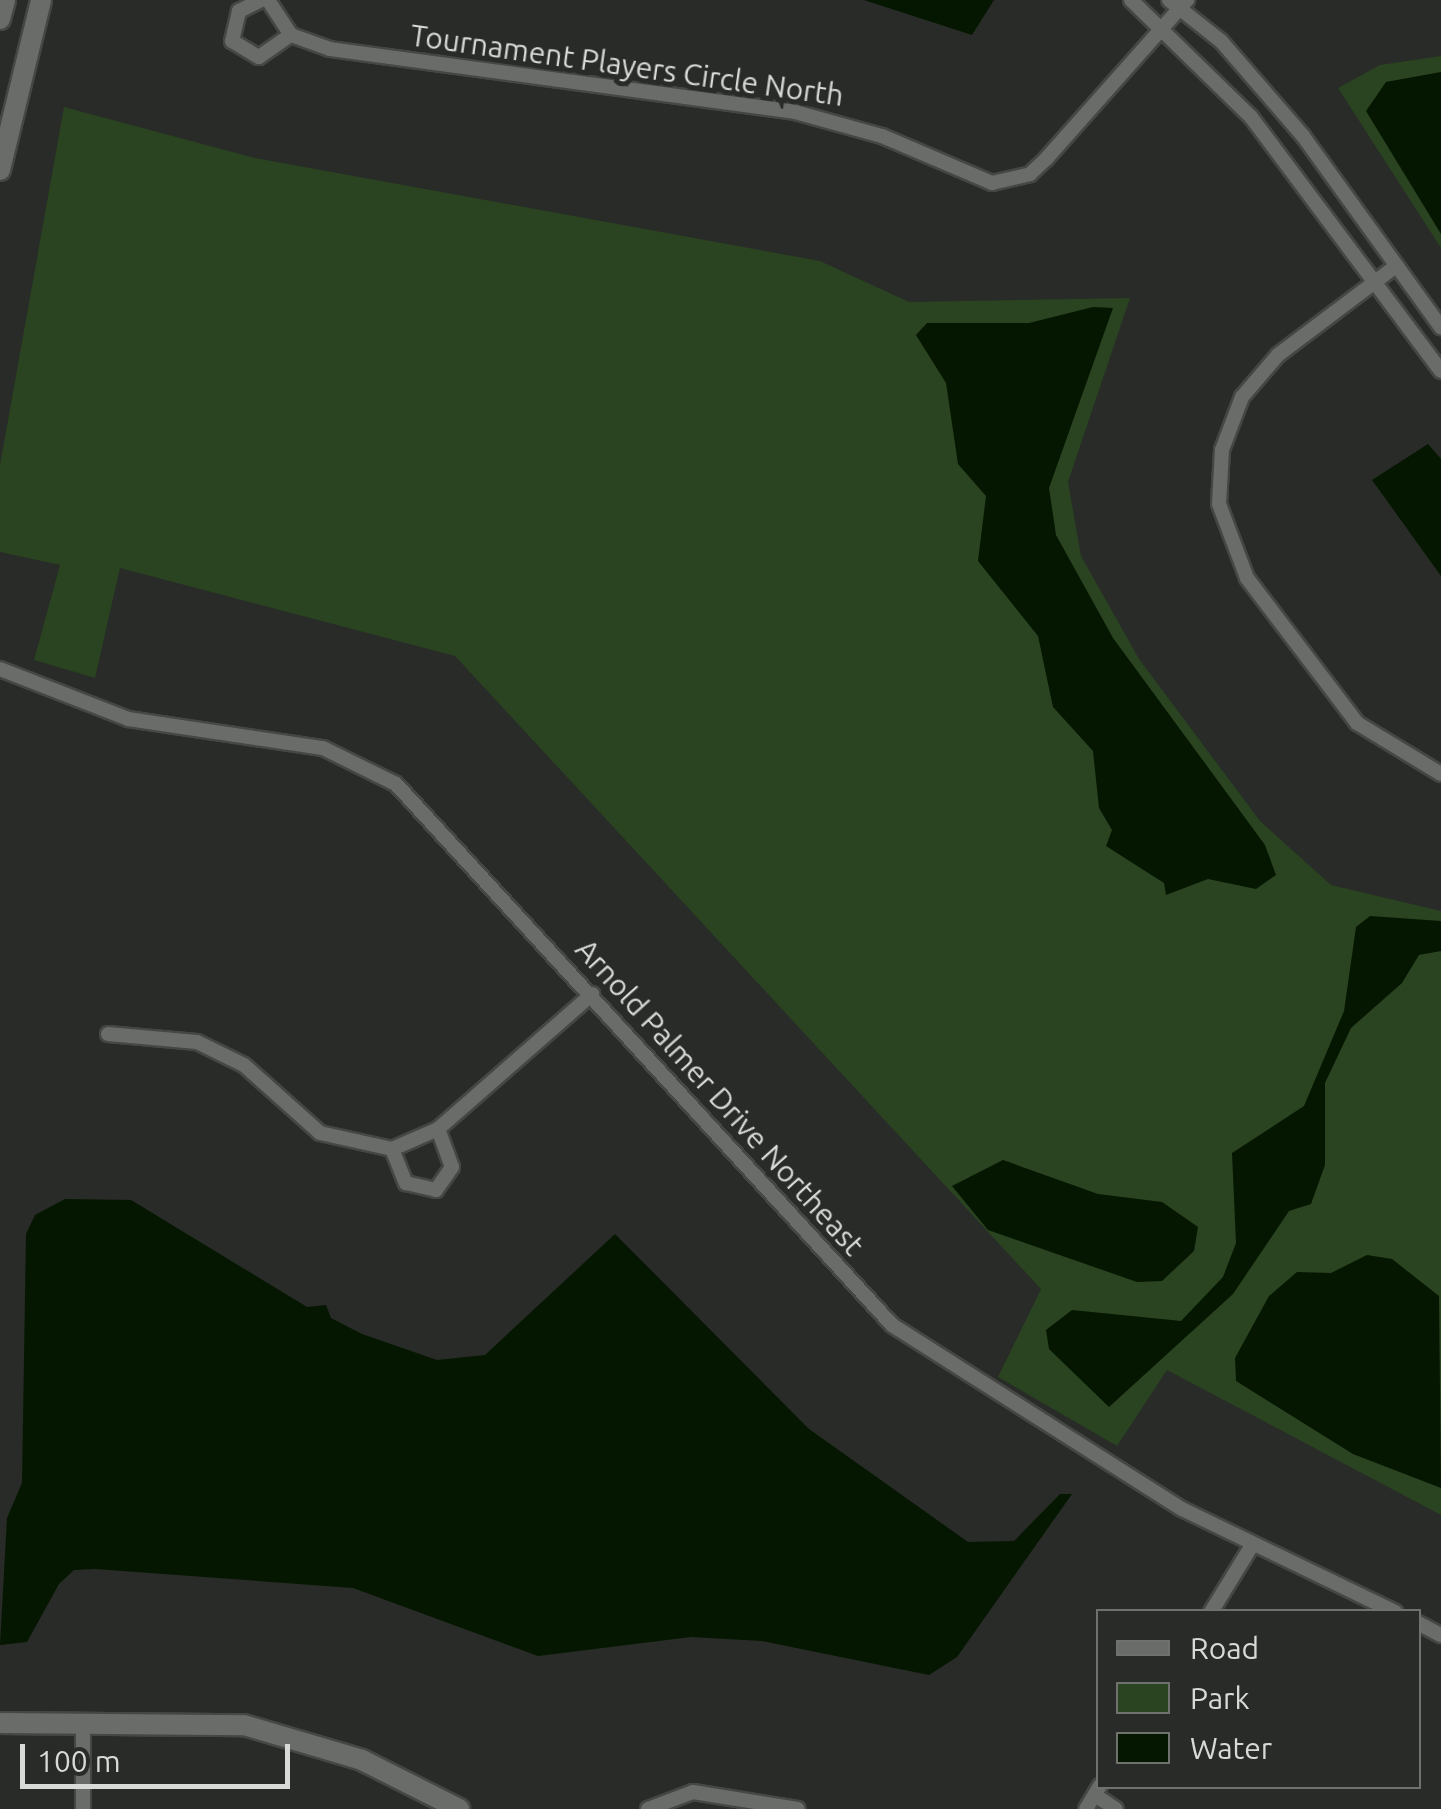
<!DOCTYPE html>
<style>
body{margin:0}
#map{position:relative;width:1441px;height:1809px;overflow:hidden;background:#282b27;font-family:Ubuntu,sans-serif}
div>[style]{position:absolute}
.green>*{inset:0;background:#2a4320}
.water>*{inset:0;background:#061701}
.roads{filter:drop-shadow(2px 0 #454744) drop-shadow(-2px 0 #454744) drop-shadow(0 2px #454744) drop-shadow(0 -2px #454744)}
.street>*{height:14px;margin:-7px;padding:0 7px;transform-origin:7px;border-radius:7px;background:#696c68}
.secondary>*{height:20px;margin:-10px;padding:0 10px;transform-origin:10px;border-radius:10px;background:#696c68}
span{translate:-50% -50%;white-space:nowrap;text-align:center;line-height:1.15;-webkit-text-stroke:10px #282b27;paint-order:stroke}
.street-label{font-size:30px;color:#d8dad8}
.legend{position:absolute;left:1096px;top:1609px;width:325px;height:180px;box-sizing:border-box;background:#282b27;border:2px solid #6e716e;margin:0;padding:12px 18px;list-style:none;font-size:30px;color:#d8dad8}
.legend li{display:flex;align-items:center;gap:20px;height:50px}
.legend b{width:50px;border:2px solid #6e716e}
.scale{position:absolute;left:20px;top:1744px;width:270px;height:45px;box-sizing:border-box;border:5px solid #d8dad8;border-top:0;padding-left:12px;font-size:30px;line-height:35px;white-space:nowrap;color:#d8dad8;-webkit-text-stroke:8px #282b27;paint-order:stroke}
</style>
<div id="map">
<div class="green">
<div style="clip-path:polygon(1441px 56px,1441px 248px,1338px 88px,1380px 65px)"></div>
<div style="clip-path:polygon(64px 107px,255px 158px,820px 261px,909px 302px,1130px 298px,1068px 482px,1081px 556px,1139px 659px,1260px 821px,1331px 885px,1441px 911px,1441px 1515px,1167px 1370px,1117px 1446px,998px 1377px,1041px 1289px,455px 656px,120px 568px,95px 678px,34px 660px,60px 565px,0 552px,0 465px)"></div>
</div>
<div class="water">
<div style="clip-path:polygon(864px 0,994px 0,972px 35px)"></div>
<div style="clip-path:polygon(1441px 72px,1441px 234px,1366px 111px,1386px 82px)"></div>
<div style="clip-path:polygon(1093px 307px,1113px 308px,1049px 488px,1056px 535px,1113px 638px,1265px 845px,1276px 875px,1256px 889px,1208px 879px,1166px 895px,1164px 883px,1106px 846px,1112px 830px,1099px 808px,1093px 751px,1053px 707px,1038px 636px,978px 561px,986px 496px,958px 464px,946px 383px,916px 335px,927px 323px,1029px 323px)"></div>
<div style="clip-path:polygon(1428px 444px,1441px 459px,1441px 576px,1372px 480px)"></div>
<div style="clip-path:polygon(1370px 916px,1441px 921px,1441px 951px,1419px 955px,1402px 983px,1351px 1028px,1325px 1083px,1325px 1165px,1311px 1204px,1289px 1211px,1233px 1294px,1109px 1407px,1049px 1349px,1046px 1330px,1072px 1310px,1181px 1321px,1223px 1277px,1236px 1243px,1232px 1153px,1304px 1106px,1344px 1011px,1356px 927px)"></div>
<div style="clip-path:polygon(1003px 1160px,1098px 1194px,1162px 1202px,1198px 1227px,1194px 1251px,1162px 1281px,1137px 1282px,988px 1230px,952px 1186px)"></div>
<div style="clip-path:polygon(65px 1199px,131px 1200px,307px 1307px,326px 1305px,331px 1318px,362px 1334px,437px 1360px,485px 1355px,615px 1234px,809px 1429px,968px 1542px,1014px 1541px,1060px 1494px,1072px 1494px,957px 1657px,929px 1675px,762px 1641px,691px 1637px,538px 1656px,353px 1588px,95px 1569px,74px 1570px,59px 1584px,27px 1642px,0 1645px,7px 1518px,22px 1483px,26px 1234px,35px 1215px)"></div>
<div style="clip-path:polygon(1367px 1255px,1392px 1259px,1439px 1296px,1441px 1488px,1353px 1454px,1236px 1381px,1235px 1358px,1269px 1296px,1297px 1272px,1331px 1273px)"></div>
</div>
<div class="roads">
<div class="street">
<div style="left:261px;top:0;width:25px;rotate:153deg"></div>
<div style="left:239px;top:11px;width:31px;rotate:103deg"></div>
<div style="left:232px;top:41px;width:31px;rotate:31deg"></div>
<div style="left:259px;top:57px;width:39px;rotate:-35deg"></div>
<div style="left:268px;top:0;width:42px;rotate:56.7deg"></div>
<div style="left:291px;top:35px;width:41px;rotate:19.7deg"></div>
<div style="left:330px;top:49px;width:469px;rotate:7.7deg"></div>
<div style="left:795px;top:112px;width:90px;rotate:15.4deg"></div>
<div style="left:882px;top:136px;width:120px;rotate:23.1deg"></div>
<div style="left:992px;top:183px;width:39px;rotate:-13deg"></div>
<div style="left:1030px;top:174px;width:22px;rotate:-43deg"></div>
<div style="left:1046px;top:159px;width:213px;rotate:-48.4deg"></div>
<div style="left:1131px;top:0;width:168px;rotate:44.3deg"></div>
<div style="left:1251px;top:117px;width:317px;rotate:53.2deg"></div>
<div style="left:1169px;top:0;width:66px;rotate:38.3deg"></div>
<div style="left:1221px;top:41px;width:125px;rotate:49.2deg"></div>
<div style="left:1303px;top:136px;width:236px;rotate:54.2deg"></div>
<div style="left:1396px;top:266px;width:148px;rotate:143deg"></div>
<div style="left:1278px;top:355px;width:55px;rotate:130.6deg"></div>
<div style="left:1242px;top:397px;width:57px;rotate:110.7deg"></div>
<div style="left:1222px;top:450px;width:54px;rotate:93.2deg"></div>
<div style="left:1219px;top:504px;width:79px;rotate:69.3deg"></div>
<div style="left:1247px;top:578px;width:182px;rotate:52.8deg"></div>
<div style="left:1357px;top:723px;width:98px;rotate:31.3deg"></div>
<div style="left:0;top:669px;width:137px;rotate:21.3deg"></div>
<div style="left:128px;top:719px;width:197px;rotate:8.5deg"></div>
<div style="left:323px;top:748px;width:81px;rotate:26.3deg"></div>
<div style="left:396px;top:784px;width:734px;rotate:47.48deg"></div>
<div style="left:892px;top:1325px;width:343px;rotate:32.4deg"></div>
<div style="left:1182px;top:1509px;width:237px;rotate:25.8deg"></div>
<div style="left:108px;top:1034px;width:89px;rotate:5.1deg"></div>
<div style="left:197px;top:1042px;width:52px;rotate:26.1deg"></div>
<div style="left:244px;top:1065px;width:102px;rotate:41.8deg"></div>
<div style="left:320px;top:1133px;width:74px;rotate:12.5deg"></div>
<div style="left:392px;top:1149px;width:50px;rotate:-23.5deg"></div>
<div style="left:438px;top:1129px;width:205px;rotate:-41.2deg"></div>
<div style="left:392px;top:1149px;width:37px;rotate:68deg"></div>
<div style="left:406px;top:1183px;width:31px;rotate:13deg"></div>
<div style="left:436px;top:1190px;width:28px;rotate:-55deg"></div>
<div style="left:452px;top:1167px;width:40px;rotate:-110.2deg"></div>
<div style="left:1211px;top:1612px;width:76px;rotate:-58.4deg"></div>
<div style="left:1418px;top:1623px;width:26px;rotate:28deg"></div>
<div style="left:1095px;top:1795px;width:25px;rotate:34deg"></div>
<div style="left:83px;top:1809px;width:87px;rotate:-90deg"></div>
<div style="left:648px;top:1809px;width:48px;rotate:-20.7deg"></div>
<div style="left:693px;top:1792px;width:106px;rotate:9.2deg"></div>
<div style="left:1086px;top:1809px;width:27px;rotate:-59deg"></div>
</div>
<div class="secondary">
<div style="left:0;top:19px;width:20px;rotate:-75deg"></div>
<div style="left:0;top:170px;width:175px;rotate:-76.4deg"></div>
<div style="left:0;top:1723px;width:244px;rotate:0.5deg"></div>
<div style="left:244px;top:1725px;width:123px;rotate:16.5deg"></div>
<div style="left:362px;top:1760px;width:109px;rotate:26.8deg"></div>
</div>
</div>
<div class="street-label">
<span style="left:627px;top:65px;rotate:8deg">Tournament Players Circle North</span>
<span style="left:720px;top:1097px;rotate:48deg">Arnold Palmer Drive Northeast</span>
</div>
<ul class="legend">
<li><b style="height:12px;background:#696c68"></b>Road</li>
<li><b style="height:28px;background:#2a4320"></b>Park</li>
<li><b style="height:28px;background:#061701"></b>Water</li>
</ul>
<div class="scale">100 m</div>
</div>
